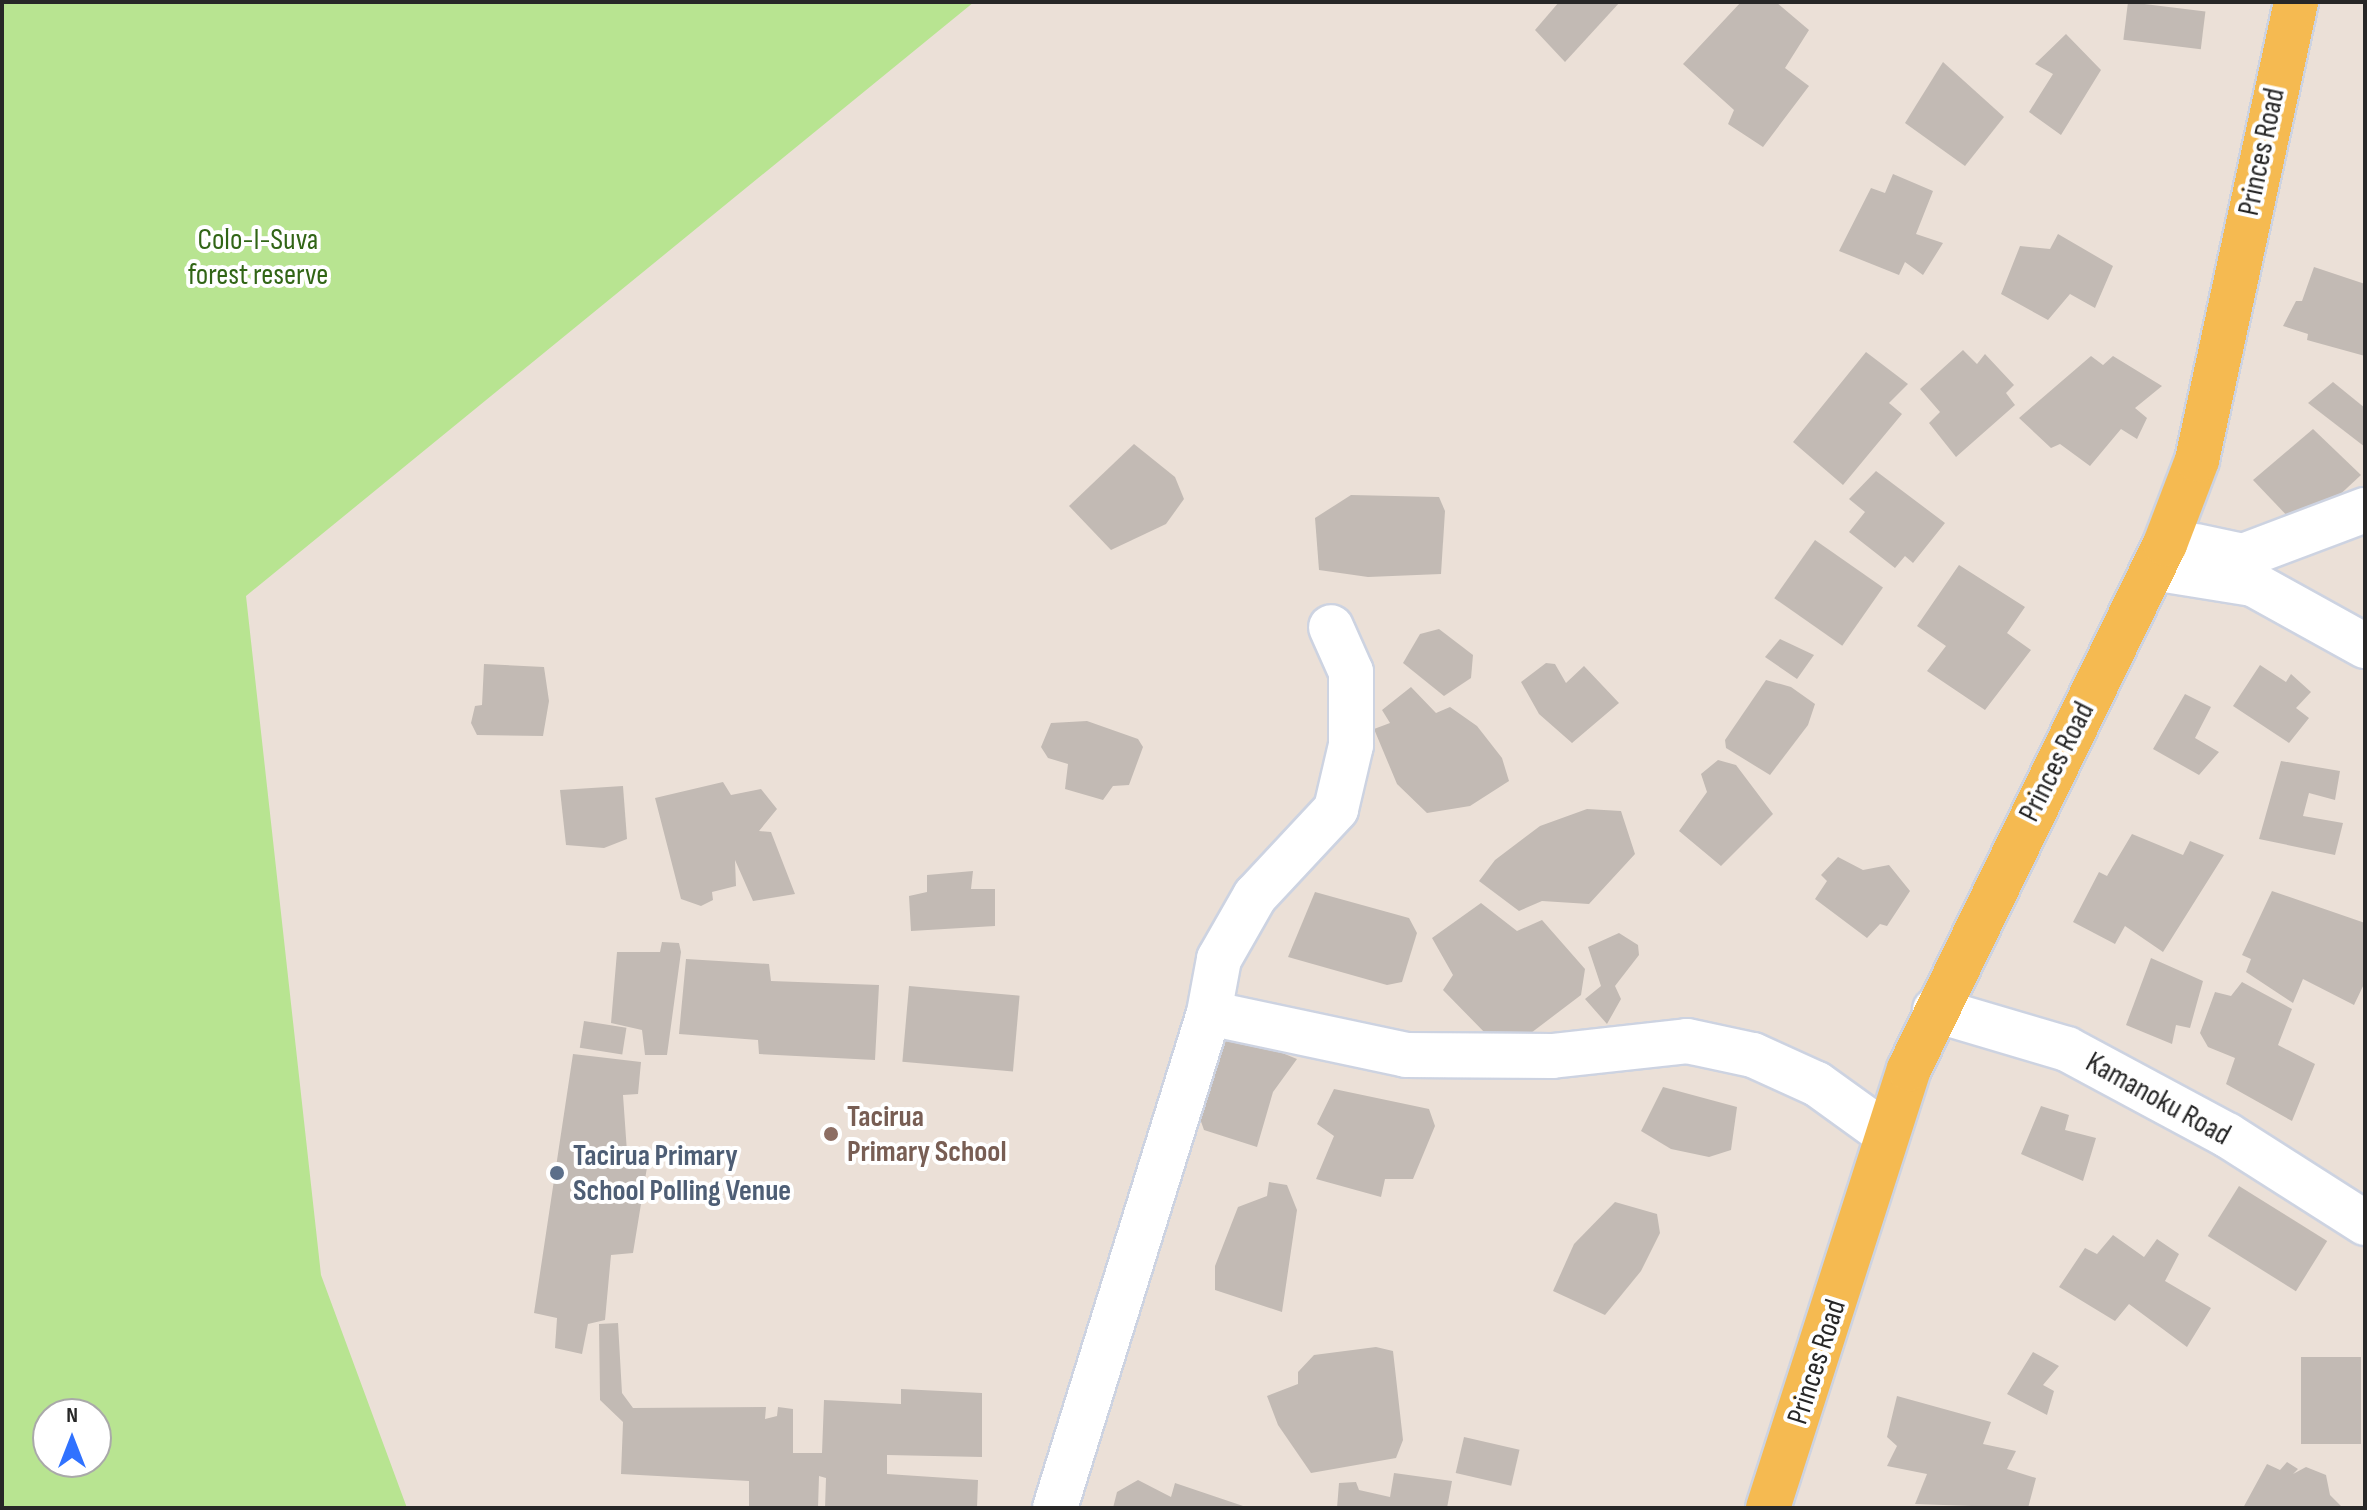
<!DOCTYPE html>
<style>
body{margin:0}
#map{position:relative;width:2367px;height:1510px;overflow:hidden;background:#ebe0d7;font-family:"Sofia Sans Condensed",sans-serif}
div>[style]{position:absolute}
.green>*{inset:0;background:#b8e491}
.building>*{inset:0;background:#c2bab4;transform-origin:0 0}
.roads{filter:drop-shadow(2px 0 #cdd3e1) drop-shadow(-2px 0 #cdd3e1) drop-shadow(0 2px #cdd3e1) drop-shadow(0 -2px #cdd3e1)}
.minor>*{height:44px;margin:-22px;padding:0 22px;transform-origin:22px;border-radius:22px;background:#fff}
.major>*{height:44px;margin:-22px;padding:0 22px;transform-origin:22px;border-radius:22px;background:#f5ba51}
.dots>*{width:22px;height:22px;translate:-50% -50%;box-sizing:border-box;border:4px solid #fff;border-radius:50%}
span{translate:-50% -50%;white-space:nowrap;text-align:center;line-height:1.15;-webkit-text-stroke:8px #fff;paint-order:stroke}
.street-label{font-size:30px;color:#272727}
.park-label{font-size:30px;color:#316516}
.education-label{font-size:30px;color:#785e54;font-weight:700}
.left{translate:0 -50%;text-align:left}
.service-label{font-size:30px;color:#4e5e75;font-weight:700}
.frame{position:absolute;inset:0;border:4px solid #272727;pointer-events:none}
.north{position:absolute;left:32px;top:1398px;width:80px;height:80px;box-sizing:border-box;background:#fff;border:2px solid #a9a9a9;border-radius:50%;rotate:0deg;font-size:22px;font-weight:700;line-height:32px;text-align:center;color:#272727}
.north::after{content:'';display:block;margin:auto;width:28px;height:36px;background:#3072ff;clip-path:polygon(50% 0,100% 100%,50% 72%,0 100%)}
</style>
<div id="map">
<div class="green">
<div style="clip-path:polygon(evenodd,2px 2px,974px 2px,246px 596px,321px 1275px,407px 1508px,2px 1508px,2px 2px,48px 1414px,96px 1414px,96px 1462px,48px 1462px,48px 1414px)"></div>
</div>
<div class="building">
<div style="clip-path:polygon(1559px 2px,1620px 2px,1565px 62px,1535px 30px)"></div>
<div style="clip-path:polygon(1741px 2px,1776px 2px,1809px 30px,1785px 68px,1809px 86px,1763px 147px,1728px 124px,1734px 110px,1683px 64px)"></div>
<div style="left:2128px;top:2px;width:78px;height:38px;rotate:7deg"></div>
<div style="clip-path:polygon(2066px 34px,2101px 70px,2061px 135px,2029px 112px,2053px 74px,2035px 64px)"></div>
<div style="clip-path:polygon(1943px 62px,2004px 117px,1965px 166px,1905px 123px)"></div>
<div style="clip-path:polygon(1893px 174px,1933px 191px,1916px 234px,1943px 243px,1923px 275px,1905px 262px,1899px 275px,1839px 251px,1871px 188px,1885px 193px)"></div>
<div style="clip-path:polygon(2058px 234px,2113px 266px,2095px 308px,2070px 294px,2048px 320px,2001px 294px,2020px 246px,2050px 249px)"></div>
<div style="clip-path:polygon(2314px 267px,2365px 284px,2365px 356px,2307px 340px,2308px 334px,2283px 326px,2296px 301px,2302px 301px)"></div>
<div style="clip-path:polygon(1963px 350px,1977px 364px,1985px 354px,2014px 385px,2006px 393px,2015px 405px,1956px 457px,1929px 423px,1940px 412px,1920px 389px)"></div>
<div style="clip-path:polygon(1866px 352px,1908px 384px,1889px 403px,1902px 414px,1843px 485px,1793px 442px)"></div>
<div style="clip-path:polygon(2091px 356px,2103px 365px,2113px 356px,2162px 386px,2135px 408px,2147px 418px,2137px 439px,2121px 429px,2090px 466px,2060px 444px,2051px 448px,2019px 418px)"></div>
<div style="clip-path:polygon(2333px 382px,2365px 408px,2365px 447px,2308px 403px)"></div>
<div style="clip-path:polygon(2313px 429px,2361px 475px,2319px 514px,2293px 522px,2253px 480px)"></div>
<div style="clip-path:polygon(1134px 444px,1175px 477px,1184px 499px,1166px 524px,1111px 550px,1069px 506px)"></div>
<div style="clip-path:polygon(1876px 471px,1945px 523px,1913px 563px,1905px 556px,1895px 568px,1849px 532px,1865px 512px,1849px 499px)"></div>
<div style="clip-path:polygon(1351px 495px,1439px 497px,1445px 511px,1441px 574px,1368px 577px,1319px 570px,1315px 518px)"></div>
<div style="left:1815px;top:540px;width:83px;height:71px;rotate:35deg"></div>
<div style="clip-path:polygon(1959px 565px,2025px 607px,2007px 633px,2031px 650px,1985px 710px,1927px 671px,1946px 646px,1917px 626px)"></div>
<div style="clip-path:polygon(1439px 629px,1473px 655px,1471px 678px,1444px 696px,1403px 663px,1420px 634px)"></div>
<div style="clip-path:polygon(1780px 639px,1814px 655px,1797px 679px,1765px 657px)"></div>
<div style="clip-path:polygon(1546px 663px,1555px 664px,1566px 683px,1584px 666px,1619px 703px,1572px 743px,1539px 714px,1521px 682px)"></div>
<div style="clip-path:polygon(484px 664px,544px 667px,549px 701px,543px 736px,477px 735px,471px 723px,475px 706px,482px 705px)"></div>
<div style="clip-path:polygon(2260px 665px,2286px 682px,2291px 674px,2311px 692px,2296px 708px,2309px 718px,2289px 743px,2233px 706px)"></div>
<div style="clip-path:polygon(1766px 680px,1791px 687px,1815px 704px,1808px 725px,1770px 775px,1726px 748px,1725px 740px)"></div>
<div style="clip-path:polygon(1411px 687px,1436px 713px,1450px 707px,1477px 726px,1502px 758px,1509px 781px,1470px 806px,1427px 813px,1397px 784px,1374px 729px,1390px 723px,1382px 710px)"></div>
<div style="clip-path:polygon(2185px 694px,2211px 707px,2195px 738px,2219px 752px,2199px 775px,2153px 749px)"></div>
<div style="clip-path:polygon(1087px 721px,1138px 739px,1143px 747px,1129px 785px,1113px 786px,1103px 800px,1065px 789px,1068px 764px,1048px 758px,1041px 747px,1051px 723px)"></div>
<div style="clip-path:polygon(1718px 760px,1736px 765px,1773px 814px,1721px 866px,1679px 831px,1707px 792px,1701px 774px)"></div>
<div style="clip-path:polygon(2281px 761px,2340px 771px,2335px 800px,2309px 793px,2303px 816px,2343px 823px,2335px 855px,2259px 839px)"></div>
<div style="clip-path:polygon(723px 782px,731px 795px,761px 789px,777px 809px,759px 831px,771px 832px,795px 894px,753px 901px,735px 860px,736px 886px,712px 892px,713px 900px,701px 906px,681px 899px,655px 798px)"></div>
<div style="clip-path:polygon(623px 786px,627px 839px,604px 848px,566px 845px,560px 790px)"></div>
<div style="clip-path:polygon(1587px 809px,1621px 811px,1635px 854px,1589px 904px,1542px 901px,1519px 911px,1479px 881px,1495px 860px,1540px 826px)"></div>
<div style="clip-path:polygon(2132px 834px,2183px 855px,2190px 841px,2224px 855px,2163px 952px,2125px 926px,2115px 944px,2073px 922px,2099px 872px,2107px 876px)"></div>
<div style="clip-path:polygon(1838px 857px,1863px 870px,1889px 865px,1910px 891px,1887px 926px,1880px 924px,1867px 938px,1815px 899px,1827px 881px,1821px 875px)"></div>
<div style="clip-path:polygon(973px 871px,971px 889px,995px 889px,995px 926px,911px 931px,909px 896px,927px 892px,927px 875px)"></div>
<div style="clip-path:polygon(2272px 891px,2365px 923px,2365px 982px,2354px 1005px,2303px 979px,2293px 1003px,2246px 972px,2251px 959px,2242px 955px)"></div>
<div style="clip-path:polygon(1315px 892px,1409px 918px,1417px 933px,1402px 982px,1387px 985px,1288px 957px)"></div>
<div style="clip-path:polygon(1481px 903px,1517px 931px,1542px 920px,1585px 969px,1581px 995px,1527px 1036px,1489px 1037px,1443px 990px,1453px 975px,1432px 938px)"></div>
<div style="clip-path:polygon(1619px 933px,1638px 945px,1639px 955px,1615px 986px,1621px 999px,1607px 1024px,1585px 999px,1601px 986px,1588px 947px)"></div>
<div style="clip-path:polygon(662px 942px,679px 943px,681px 952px,667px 1055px,645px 1055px,642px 1030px,611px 1023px,617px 952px,660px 952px)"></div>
<div style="clip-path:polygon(2151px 958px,2203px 981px,2190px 1028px,2176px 1025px,2172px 1044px,2126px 1025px)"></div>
<div style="clip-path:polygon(686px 959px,769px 964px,771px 981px,879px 985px,875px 1060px,759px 1054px,758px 1040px,679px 1034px)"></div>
<div style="clip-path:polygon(2242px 982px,2292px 1009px,2278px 1045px,2315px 1064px,2292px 1121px,2226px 1084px,2235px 1058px,2208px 1047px,2200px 1033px,2215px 992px,2231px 996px)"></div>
<div style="left:909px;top:986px;width:111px;height:76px;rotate:5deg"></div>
<div style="left:584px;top:1021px;width:43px;height:27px;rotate:9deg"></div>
<div style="clip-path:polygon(1233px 1033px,1297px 1059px,1273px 1092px,1257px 1147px,1204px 1130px,1198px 1113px,1211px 1060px)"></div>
<div style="clip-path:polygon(573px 1054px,641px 1062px,638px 1094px,623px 1095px,627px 1152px,649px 1155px,633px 1253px,611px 1255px,605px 1320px,588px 1324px,582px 1354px,555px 1348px,557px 1318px,534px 1313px)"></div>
<div style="clip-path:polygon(1663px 1087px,1737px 1107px,1731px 1150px,1709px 1157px,1671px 1149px,1641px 1131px)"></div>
<div style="clip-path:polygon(1334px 1089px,1429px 1109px,1435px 1126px,1413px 1179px,1385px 1179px,1381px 1197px,1316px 1179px,1334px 1136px,1317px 1124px)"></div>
<div style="clip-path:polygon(2041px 1106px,2069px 1115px,2065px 1130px,2096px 1138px,2083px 1181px,2021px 1154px)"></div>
<div style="clip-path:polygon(1269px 1182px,1287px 1185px,1297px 1210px,1282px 1312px,1215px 1290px,1215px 1266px,1238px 1207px,1267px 1196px)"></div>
<div style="left:2239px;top:1186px;width:104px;height:59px;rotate:32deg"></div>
<div style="clip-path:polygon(1615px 1202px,1657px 1214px,1660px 1233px,1641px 1271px,1605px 1315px,1553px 1291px,1574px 1244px)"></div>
<div style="clip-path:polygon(2113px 1235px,2144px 1257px,2157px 1239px,2179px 1254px,2165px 1281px,2211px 1308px,2187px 1347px,2129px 1304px,2115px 1321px,2059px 1287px,2085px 1248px,2097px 1254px)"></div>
<div style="clip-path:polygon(618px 1323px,622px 1393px,633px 1408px,766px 1407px,765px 1419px,777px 1416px,778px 1407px,793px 1409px,793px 1453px,822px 1453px,824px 1400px,901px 1404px,901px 1389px,982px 1393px,982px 1457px,887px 1455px,887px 1474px,978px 1480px,977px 1508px,825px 1508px,826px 1478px,819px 1476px,818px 1508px,749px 1508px,749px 1481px,621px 1474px,623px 1422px,600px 1400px,599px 1324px)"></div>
<div style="clip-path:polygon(1376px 1347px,1393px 1351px,1403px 1440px,1396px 1458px,1311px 1473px,1278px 1425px,1267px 1396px,1298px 1384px,1298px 1372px,1314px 1355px)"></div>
<div style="clip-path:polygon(2033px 1352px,2059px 1366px,2043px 1385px,2054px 1391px,2047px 1415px,2007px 1394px)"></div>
<div style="left:2301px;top:1357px;width:60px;height:87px"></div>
<div style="clip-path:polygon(1897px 1396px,1991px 1422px,1983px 1444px,2016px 1451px,2007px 1469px,2036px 1478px,2028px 1508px,1915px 1504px,1927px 1474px,1887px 1466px,1897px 1446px,1887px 1437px)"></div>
<div style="left:1464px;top:1437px;width:57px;height:37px;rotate:13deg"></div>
<div style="clip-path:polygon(2287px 1462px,2298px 1469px,2293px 1474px,2306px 1467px,2326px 1475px,2330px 1495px,2343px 1508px,2243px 1508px,2267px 1464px,2280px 1470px)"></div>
<div style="clip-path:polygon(1394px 1473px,1452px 1481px,1447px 1508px,1337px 1508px,1339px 1483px,1356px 1482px,1359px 1490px,1390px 1497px)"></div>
<div style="clip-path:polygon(1138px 1480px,1171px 1497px,1175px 1483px,1249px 1508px,1113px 1508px,1117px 1492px)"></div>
</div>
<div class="roads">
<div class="minor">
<div style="left:2196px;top:546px;width:48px;rotate:12deg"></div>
<div style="left:2243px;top:556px;width:130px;rotate:-20.7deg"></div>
<div style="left:2153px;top:568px;width:101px;rotate:9.1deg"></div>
<div style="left:2253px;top:584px;width:128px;rotate:29deg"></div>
<div style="left:1935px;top:1010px;width:138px;rotate:16.5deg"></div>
<div style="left:2067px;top:1049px;width:182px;rotate:28.3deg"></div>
<div style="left:2227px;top:1135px;width:164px;rotate:32.5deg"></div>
<div style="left:1209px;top:1013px;width:55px;rotate:-79.5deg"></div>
<div style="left:1219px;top:959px;width:73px;rotate:-60.3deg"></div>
<div style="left:1255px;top:896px;width:119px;rotate:-47deg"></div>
<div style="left:1336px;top:809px;width:66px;rotate:-76.8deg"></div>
<div style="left:1351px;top:745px;width:73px;rotate:-90deg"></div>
<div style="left:1351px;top:672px;width:49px;rotate:-114deg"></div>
<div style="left:1055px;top:1508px;width:518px;rotate:-72.72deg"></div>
<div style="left:1209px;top:1013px;width:201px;rotate:12deg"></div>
<div style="left:1406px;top:1055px;width:146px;rotate:0.4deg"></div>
<div style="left:1552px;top:1056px;width:136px;rotate:-6.3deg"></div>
<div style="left:1687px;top:1041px;width:67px;rotate:12deg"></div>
<div style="left:1753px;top:1055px;width:70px;rotate:24.4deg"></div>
<div style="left:1817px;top:1084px;width:84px;rotate:35.8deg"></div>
</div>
<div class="major">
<div style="left:1768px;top:1508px;width:461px;rotate:-72.2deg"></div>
<div style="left:1909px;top:1069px;width:584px;rotate:-64.01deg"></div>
<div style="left:2165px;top:544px;width:90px;rotate:-69.1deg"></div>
<div style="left:2197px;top:460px;width:469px;rotate:-77.8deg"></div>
</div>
</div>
<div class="dots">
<div style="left:831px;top:1134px;background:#8d6e63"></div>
<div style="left:557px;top:1173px;background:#5c6f8a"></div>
</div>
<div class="street-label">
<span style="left:2262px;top:152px;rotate:-78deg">Princes Road</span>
<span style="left:2057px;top:762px;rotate:-63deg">Princes Road</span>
<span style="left:2158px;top:1099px;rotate:29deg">Kamanoku Road</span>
<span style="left:1817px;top:1362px;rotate:-72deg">Princes Road</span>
</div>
<div class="park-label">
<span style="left:258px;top:257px">Colo-I-Suva<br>forest reserve</span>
</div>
<div class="education-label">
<span class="left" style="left:847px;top:1134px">Tacirua<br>Primary School</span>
</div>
<div class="service-label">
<span class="left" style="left:573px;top:1173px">Tacirua Primary<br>School Polling Venue</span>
</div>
<div class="frame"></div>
<div class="north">N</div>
</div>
